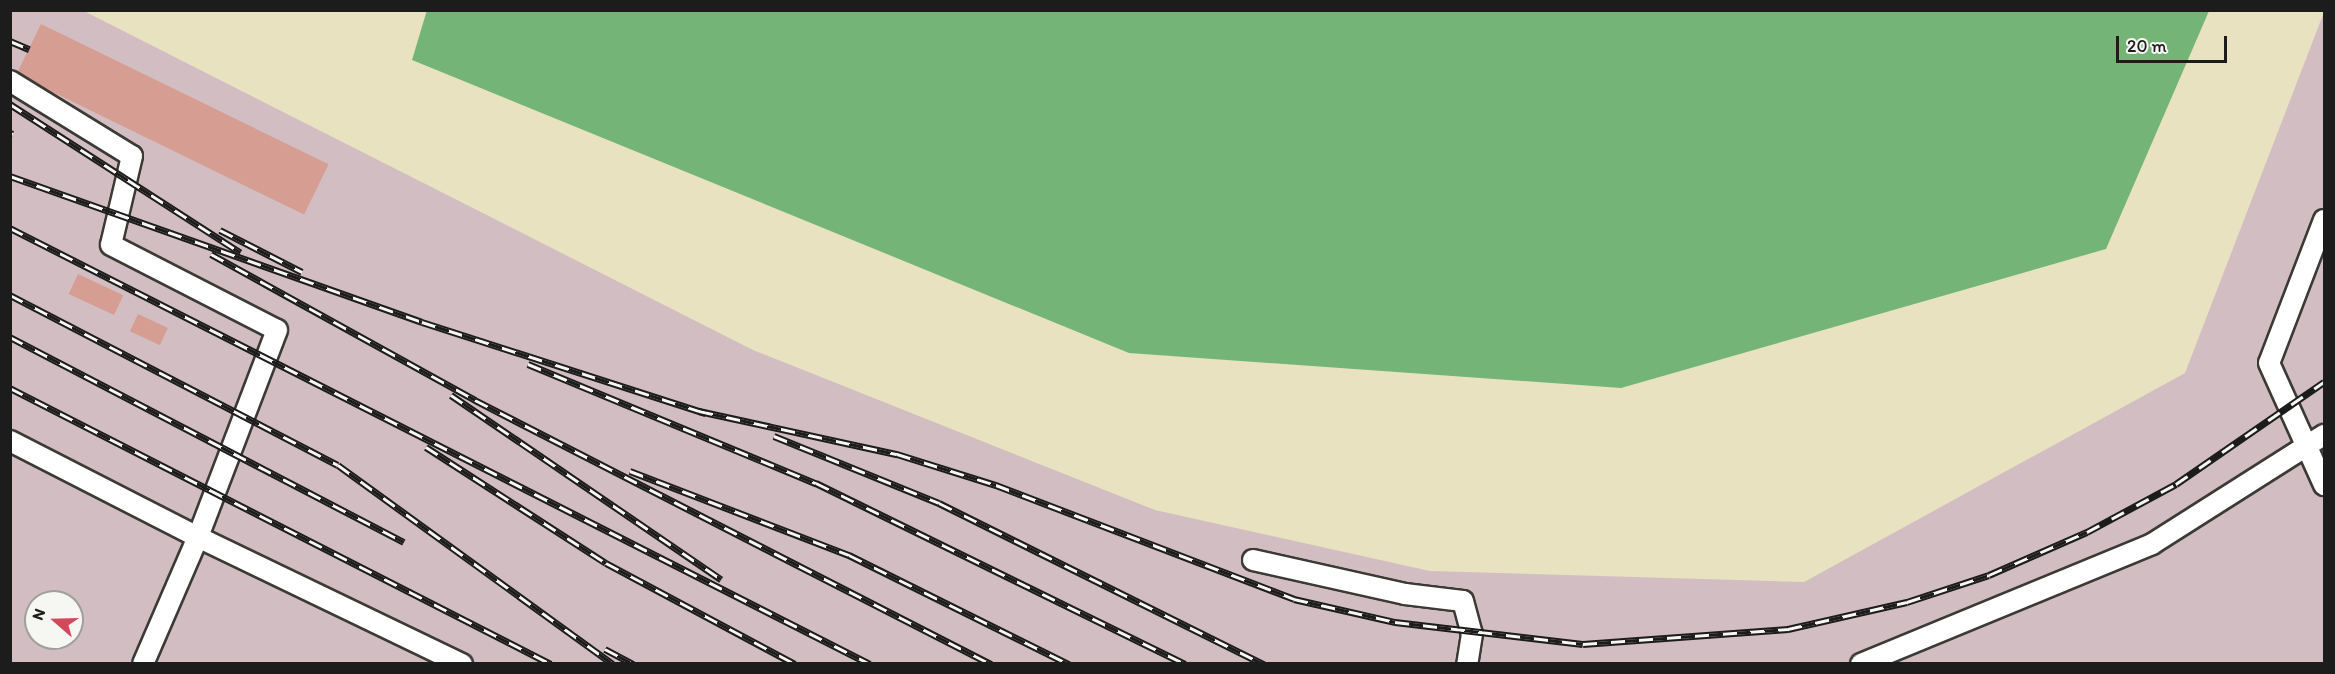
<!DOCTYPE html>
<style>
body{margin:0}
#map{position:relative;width:2335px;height:674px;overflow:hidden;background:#e9e2c0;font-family:Itim,sans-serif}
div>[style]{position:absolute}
.industrial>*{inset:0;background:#d2bec2}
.forest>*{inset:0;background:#74b577}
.building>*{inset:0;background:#d69d92;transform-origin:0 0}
.roads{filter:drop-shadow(2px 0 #3b3a35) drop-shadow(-2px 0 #3b3a35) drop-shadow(0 2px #3b3a35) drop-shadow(0 -2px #3b3a35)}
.service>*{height:20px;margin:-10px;padding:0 10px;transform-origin:10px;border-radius:10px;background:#fff}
.rail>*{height:7px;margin-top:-3.5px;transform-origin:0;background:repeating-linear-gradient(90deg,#f6f6f2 0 14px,#1c1c1c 0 28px);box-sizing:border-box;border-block:2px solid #1c1c1c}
span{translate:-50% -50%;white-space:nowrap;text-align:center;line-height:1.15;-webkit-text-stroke:4.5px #f6f6f2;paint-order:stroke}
.frame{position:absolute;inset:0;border:12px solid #1c1c1c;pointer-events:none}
.north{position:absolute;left:24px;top:590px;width:60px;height:60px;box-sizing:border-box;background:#f6f6f2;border:2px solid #9f9f9c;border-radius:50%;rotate:290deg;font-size:16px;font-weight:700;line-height:24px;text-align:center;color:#1c1c1c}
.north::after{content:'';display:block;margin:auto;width:21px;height:27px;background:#d1495b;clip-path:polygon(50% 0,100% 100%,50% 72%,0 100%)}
.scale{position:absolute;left:2116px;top:36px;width:111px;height:27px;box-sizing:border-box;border:3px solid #1c1c1c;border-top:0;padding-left:8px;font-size:18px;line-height:21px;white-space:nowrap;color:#1c1c1c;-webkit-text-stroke:4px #f6f6f2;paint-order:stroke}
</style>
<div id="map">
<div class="industrial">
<div style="clip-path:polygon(evenodd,10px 11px,84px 11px,753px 350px,1155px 510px,1430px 571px,1804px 582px,2185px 373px,2324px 12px,2324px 663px,11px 663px,10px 11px,36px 602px,72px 602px,72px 638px,36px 638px,36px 602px)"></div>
</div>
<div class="forest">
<div style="clip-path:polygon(427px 10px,2209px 10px,2209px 11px,2106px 249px,1621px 388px,1129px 353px,412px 60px)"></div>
</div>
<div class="building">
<div style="left:41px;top:24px;width:320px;height:56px;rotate:26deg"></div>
<div style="left:78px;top:274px;width:50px;height:22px;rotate:25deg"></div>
<div style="left:138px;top:314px;width:33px;height:19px;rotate:25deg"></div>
</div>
<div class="roads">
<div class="service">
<div style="left:10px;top:81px;width:143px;rotate:31.6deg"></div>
<div style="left:132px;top:156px;width:91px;rotate:103.3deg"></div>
<div style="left:111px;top:245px;width:186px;rotate:27.1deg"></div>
<div style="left:277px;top:330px;width:222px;rotate:110.9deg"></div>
<div style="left:198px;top:537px;width:293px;rotate:25.7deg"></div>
<div style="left:2324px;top:220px;width:153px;rotate:111deg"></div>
<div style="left:2269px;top:363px;width:134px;rotate:65.7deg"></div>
<div style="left:10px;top:441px;width:211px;rotate:27.1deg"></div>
<div style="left:198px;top:537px;width:138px;rotate:113.4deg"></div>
<div style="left:1253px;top:560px;width:156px;rotate:12.6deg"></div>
<div style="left:1405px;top:594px;width:58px;rotate:6.9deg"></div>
<div style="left:1463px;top:601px;width:34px;rotate:75deg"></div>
<div style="left:1472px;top:634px;width:30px;rotate:99deg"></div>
<div style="left:1861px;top:664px;width:315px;rotate:-22.4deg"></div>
<div style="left:2152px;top:544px;width:204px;rotate:-32.4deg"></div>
</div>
</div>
<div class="rail">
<div style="left:10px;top:41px;width:21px;rotate:23deg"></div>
<div style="left:10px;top:104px;width:274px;rotate:32.8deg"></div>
<div style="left:10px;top:133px;width:3px;rotate:18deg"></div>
<div style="left:10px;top:176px;width:437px;rotate:19.5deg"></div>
<div style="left:422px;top:322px;width:298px;rotate:17.8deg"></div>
<div style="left:10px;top:228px;width:964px;rotate:26.88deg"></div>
<div style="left:220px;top:230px;width:92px;rotate:27.1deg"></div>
<div style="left:211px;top:254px;width:302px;rotate:28.9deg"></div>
<div style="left:475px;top:400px;width:580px;rotate:27.1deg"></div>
<div style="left:10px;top:295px;width:369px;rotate:27.4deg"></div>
<div style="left:338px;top:465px;width:339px;rotate:35.9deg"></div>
<div style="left:10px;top:337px;width:444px;rotate:27.5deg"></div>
<div style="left:528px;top:364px;width:312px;rotate:22.5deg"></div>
<div style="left:816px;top:483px;width:411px;rotate:26.1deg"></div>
<div style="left:10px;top:388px;width:607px;rotate:27.03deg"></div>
<div style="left:451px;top:395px;width:327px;rotate:34.3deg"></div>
<div style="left:699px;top:411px;width:203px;rotate:12.3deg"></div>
<div style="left:897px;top:454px;width:104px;rotate:17.4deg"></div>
<div style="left:996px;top:485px;width:319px;rotate:20.9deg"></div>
<div style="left:1294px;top:599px;width:104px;rotate:12.8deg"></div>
<div style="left:1395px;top:622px;width:189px;rotate:6.7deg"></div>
<div style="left:1583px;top:644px;width:206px;rotate:-4.2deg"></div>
<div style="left:1788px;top:629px;width:122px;rotate:-12.8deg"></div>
<div style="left:1907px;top:602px;width:86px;rotate:-18.2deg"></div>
<div style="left:1989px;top:575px;width:107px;rotate:-23.7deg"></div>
<div style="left:2087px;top:532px;width:101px;rotate:-28.3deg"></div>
<div style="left:2176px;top:484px;width:180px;rotate:-34.6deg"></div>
<div style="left:774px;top:436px;width:178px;rotate:22.1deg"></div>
<div style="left:939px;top:503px;width:363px;rotate:26.4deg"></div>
<div style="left:426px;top:447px;width:214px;rotate:32.8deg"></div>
<div style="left:606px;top:563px;width:214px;rotate:28.1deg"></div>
<div style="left:630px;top:471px;width:235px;rotate:21deg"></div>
<div style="left:849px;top:555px;width:246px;rotate:26.4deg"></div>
<div style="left:605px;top:649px;width:32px;rotate:28deg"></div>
</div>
<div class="frame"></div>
<div class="north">N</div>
<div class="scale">20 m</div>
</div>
